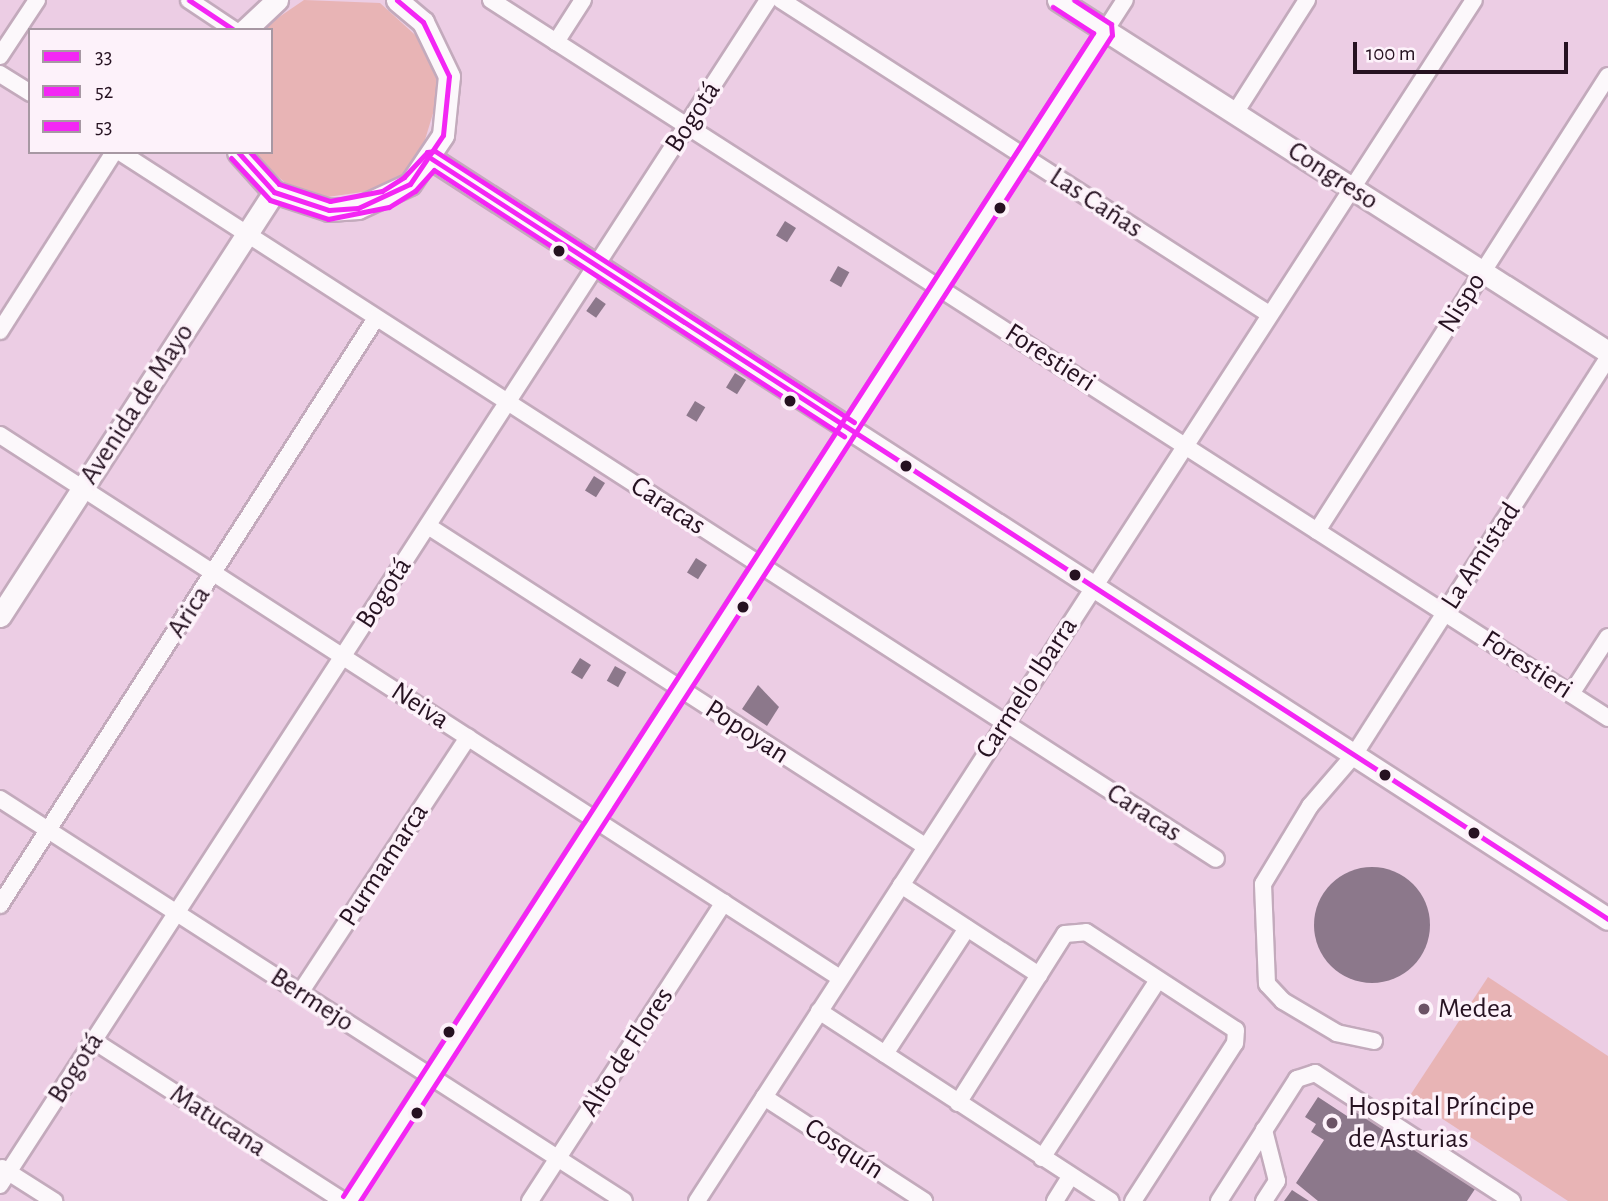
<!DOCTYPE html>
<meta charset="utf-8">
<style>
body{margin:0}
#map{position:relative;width:1608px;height:1201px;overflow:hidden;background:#eccde4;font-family:"Alegreya Sans",sans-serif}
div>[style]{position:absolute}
.green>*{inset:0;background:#e8b4b5}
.building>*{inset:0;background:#8c788b;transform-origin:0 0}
.round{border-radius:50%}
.roads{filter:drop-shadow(2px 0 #c3aabc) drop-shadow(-2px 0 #c3aabc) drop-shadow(0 2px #c3aabc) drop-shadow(0 -2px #c3aabc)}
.minor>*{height:16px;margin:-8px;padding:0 8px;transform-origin:8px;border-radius:8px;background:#fcf8fb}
.major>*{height:21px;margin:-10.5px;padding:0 10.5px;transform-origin:10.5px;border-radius:10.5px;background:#fcf8fb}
.bus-1>*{height:5px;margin:-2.5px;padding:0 2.5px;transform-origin:2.5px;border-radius:2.5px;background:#f326f4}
.bus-2>*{height:5px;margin:-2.5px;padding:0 2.5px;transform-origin:2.5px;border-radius:2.5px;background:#f326f4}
.bus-3>*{height:5px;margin:-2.5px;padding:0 2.5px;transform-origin:2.5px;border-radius:2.5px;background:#f326f4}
.dots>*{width:19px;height:19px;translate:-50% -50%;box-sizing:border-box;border:4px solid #fdf2fa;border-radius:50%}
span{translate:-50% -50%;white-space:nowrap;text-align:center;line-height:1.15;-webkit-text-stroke:7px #fdf2fa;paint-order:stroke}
.street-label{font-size:28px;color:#261221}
.poi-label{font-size:28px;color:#261221}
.left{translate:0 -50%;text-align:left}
.legend{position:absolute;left:28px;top:28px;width:245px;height:126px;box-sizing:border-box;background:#fdf2fa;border:2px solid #a798a3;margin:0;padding:9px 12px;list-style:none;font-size:21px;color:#261221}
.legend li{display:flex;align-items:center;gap:14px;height:35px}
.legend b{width:35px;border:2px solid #a798a3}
.scale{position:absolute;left:1353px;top:42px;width:215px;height:32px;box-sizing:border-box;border:4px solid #261221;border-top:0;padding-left:9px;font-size:21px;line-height:24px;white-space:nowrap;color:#261221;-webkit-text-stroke:5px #fdf2fa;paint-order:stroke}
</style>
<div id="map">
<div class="green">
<div style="clip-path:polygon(304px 0,380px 3px,423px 42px,435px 68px,438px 97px,421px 153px,402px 175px,377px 190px,320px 198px,292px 189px,251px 152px,271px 152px,271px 30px,260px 30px)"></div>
<div style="clip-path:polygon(1488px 977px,1608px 1056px,1608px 1201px,1568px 1201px,1409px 1097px)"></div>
</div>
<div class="building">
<div style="left:785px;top:221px;width:13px;height:17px;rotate:32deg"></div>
<div style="left:838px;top:266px;width:13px;height:17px;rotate:29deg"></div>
<div style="left:596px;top:297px;width:12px;height:17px;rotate:35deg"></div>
<div style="left:735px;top:373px;width:13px;height:17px;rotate:32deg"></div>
<div style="left:695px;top:401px;width:12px;height:17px;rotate:31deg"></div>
<div style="left:594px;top:476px;width:13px;height:17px;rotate:32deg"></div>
<div style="left:696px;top:558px;width:13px;height:17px;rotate:32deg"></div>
<div style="left:580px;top:658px;width:13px;height:17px;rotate:32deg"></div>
<div style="left:615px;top:666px;width:13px;height:17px;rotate:29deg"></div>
<div style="clip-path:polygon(758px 685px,779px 707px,767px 726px,742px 709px)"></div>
<div class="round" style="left:1314px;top:867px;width:116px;height:116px"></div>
<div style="clip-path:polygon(1318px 1097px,1347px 1116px,1352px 1109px,1475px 1189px,1467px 1201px,1318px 1201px,1296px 1183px,1324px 1140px,1311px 1132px,1316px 1124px,1305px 1117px)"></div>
<div style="clip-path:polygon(1292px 1190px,1309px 1201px,1284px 1201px)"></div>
</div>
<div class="roads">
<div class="minor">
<div style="left:189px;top:0;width:54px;rotate:33.7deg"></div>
<div style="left:491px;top:0;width:1328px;rotate:32.73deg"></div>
<div style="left:781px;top:0;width:580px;rotate:32.76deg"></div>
<div style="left:556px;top:42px;width:50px;rotate:-57.3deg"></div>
<div style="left:0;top:56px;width:67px;rotate:-56.5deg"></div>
<div style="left:0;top:74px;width:36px;rotate:32deg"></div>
<div style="left:1235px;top:113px;width:134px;rotate:-57.5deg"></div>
<div style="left:120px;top:152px;width:1304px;rotate:32.82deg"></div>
<div style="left:0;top:331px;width:212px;rotate:-57.5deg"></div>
<div style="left:0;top:435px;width:1000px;rotate:32.88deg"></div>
<div style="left:428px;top:526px;width:591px;rotate:32.78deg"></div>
<div style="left:1317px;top:531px;width:540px;rotate:-57.4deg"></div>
<div style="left:1571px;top:694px;width:68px;rotate:-57deg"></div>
<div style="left:0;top:799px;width:742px;rotate:32.79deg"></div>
<div style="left:901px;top:885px;width:165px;rotate:33.1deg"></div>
<div style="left:0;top:905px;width:697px;rotate:-57.36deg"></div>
<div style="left:300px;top:993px;width:306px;rotate:-56.7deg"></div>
<div style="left:819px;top:1011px;width:348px;rotate:33.1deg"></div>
<div style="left:94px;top:1041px;width:296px;rotate:32.7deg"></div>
<div style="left:1374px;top:1041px;width:38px;rotate:-168deg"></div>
<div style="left:1337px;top:1033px;width:63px;rotate:-149.3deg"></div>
<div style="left:1283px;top:1001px;width:23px;rotate:-133deg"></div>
<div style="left:1267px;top:984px;width:100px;rotate:-92.3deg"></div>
<div style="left:1263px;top:884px;width:91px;rotate:-58.9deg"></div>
<div style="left:1310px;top:806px;width:67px;rotate:-49.2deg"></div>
<div style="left:1354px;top:755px;width:471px;rotate:-57.4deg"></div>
<div style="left:885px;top:1054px;width:150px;rotate:-56.9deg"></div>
<div style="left:764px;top:1097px;width:191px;rotate:33deg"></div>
<div style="left:958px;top:1103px;width:200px;rotate:-57.7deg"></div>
<div style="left:1065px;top:934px;width:21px;rotate:-5deg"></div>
<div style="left:1086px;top:932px;width:179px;rotate:33.2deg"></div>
<div style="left:1236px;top:1030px;width:13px;rotate:94deg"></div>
<div style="left:1235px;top:1043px;width:188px;rotate:122.8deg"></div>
<div style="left:1042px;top:1158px;width:212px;rotate:-56.9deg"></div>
<div style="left:2px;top:1168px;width:62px;rotate:32.4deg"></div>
<div style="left:0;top:1185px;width:1412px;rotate:-57.05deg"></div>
<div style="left:350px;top:1201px;width:1429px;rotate:-57.17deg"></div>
<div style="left:530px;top:1201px;width:356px;rotate:-57deg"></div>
<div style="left:697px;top:1201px;width:1430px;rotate:-57.1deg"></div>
<div style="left:1055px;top:1201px;width:28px;rotate:-58deg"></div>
<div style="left:1219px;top:1201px;width:145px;rotate:-57.4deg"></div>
<div style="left:1297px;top:1079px;width:19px;rotate:-18deg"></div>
<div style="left:1315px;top:1073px;width:235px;rotate:33deg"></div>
<div style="left:1264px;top:1201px;width:24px;rotate:-57deg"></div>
<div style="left:1277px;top:1181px;width:53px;rotate:-104.3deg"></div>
</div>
<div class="major">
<div style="left:1058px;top:0;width:653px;rotate:32.62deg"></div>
<div style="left:245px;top:30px;width:44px;rotate:-43.2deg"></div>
<div style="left:238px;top:152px;width:54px;rotate:48deg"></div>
<div style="left:274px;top:192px;width:58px;rotate:18.1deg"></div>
<div style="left:329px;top:210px;width:29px;rotate:-4deg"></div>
<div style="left:358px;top:208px;width:57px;rotate:-24.8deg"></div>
<div style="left:410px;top:184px;width:59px;rotate:-56deg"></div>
<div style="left:443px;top:135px;width:59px;rotate:-84.2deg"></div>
<div style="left:449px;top:76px;width:60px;rotate:-115.7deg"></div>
<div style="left:423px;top:22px;width:34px;rotate:-140deg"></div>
<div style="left:432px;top:159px;width:1400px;rotate:32.87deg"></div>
<div style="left:0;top:616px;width:505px;rotate:-57.13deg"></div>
</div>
</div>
<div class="bus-1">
<div style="left:189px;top:0;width:54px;rotate:33.7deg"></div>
<div style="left:238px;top:152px;width:54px;rotate:48deg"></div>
<div style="left:274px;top:192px;width:58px;rotate:18.1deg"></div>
<div style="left:329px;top:210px;width:29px;rotate:-4deg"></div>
<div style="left:358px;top:208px;width:57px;rotate:-24.8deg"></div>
<div style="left:410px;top:184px;width:59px;rotate:-56deg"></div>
<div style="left:443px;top:135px;width:59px;rotate:-84.2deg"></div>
<div style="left:449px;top:76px;width:60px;rotate:-115.7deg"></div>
<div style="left:423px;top:22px;width:34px;rotate:-140deg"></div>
<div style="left:432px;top:159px;width:1400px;rotate:32.87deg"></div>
</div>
<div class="bus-2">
<div style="left:231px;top:158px;width:57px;rotate:47.1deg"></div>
<div style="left:270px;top:200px;width:61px;rotate:18.1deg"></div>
<div style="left:328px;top:219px;width:62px;rotate:-11.1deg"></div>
<div style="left:389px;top:207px;width:31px;rotate:-32deg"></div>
<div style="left:415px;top:191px;width:28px;rotate:-48deg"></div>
<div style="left:434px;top:170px;width:489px;rotate:33deg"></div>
<div style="left:360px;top:1201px;width:1387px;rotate:-57.18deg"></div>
<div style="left:1112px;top:35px;width:11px;rotate:-95deg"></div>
<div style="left:1111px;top:24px;width:44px;rotate:-147deg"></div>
</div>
<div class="bus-3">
<div style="left:250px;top:152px;width:43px;rotate:47.8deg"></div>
<div style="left:279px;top:184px;width:54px;rotate:18.4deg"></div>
<div style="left:330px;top:201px;width:53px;rotate:-10.9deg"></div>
<div style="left:382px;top:191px;width:26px;rotate:-32deg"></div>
<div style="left:404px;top:177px;width:34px;rotate:-47deg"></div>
<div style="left:427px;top:152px;width:8px;rotate:-7deg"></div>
<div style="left:435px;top:151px;width:499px;rotate:32.9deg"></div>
<div style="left:343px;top:1196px;width:1384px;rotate:-57.18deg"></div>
<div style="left:1093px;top:33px;width:48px;rotate:-147deg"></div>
</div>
<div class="dots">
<div style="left:1000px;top:208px;background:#261221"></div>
<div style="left:559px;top:251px;background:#261221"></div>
<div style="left:790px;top:401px;background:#261221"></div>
<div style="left:906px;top:466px;background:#261221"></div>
<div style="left:1075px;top:575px;background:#261221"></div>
<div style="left:743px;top:607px;background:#261221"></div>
<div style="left:1385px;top:775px;background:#261221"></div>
<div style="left:1474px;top:833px;background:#261221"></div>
<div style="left:1424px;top:1009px;background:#6b5365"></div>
<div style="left:449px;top:1032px;background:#261221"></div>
<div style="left:417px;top:1113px;background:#261221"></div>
<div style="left:1332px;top:1123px;background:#6b5365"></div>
</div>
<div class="street-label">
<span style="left:693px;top:117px;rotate:-57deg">Bogotá</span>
<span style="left:1333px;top:176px;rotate:33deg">Congreso</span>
<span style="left:1096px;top:203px;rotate:33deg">Las Cañas</span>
<span style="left:1462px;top:303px;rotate:-58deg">Nispo</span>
<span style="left:1050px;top:358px;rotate:33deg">Forestieri</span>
<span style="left:137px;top:404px;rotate:-57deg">Avenida de Mayo</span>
<span style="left:668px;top:506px;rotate:33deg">Caracas</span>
<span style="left:1481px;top:556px;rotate:-57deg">La Amistad</span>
<span style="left:384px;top:593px;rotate:-57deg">Bogotá</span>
<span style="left:189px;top:612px;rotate:-57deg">Arica</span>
<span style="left:1527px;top:665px;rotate:33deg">Forestieri</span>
<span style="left:1027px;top:688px;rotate:-57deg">Carmelo Ibarra</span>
<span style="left:420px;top:706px;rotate:33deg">Neiva</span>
<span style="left:747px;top:732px;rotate:33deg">Popoyan</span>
<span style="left:1144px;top:813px;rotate:33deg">Caracas</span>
<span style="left:384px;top:865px;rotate:-57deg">Purmamarca</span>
<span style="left:312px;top:1000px;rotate:33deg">Bermejo</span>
<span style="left:627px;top:1052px;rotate:-57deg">Alto de Flores</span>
<span style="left:76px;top:1068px;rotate:-57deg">Bogotá</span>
<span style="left:218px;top:1121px;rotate:33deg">Matucana</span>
<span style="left:844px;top:1149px;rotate:33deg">Cosquín</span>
</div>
<div class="poi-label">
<span class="left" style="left:1438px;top:1009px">Medea</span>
<span class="left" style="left:1348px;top:1123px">Hospital Príncipe<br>de Asturias</span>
</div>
<ul class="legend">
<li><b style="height:9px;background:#f326f4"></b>33</li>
<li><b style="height:9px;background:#f326f4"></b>52</li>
<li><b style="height:9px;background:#f326f4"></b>53</li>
</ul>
<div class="scale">100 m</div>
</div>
